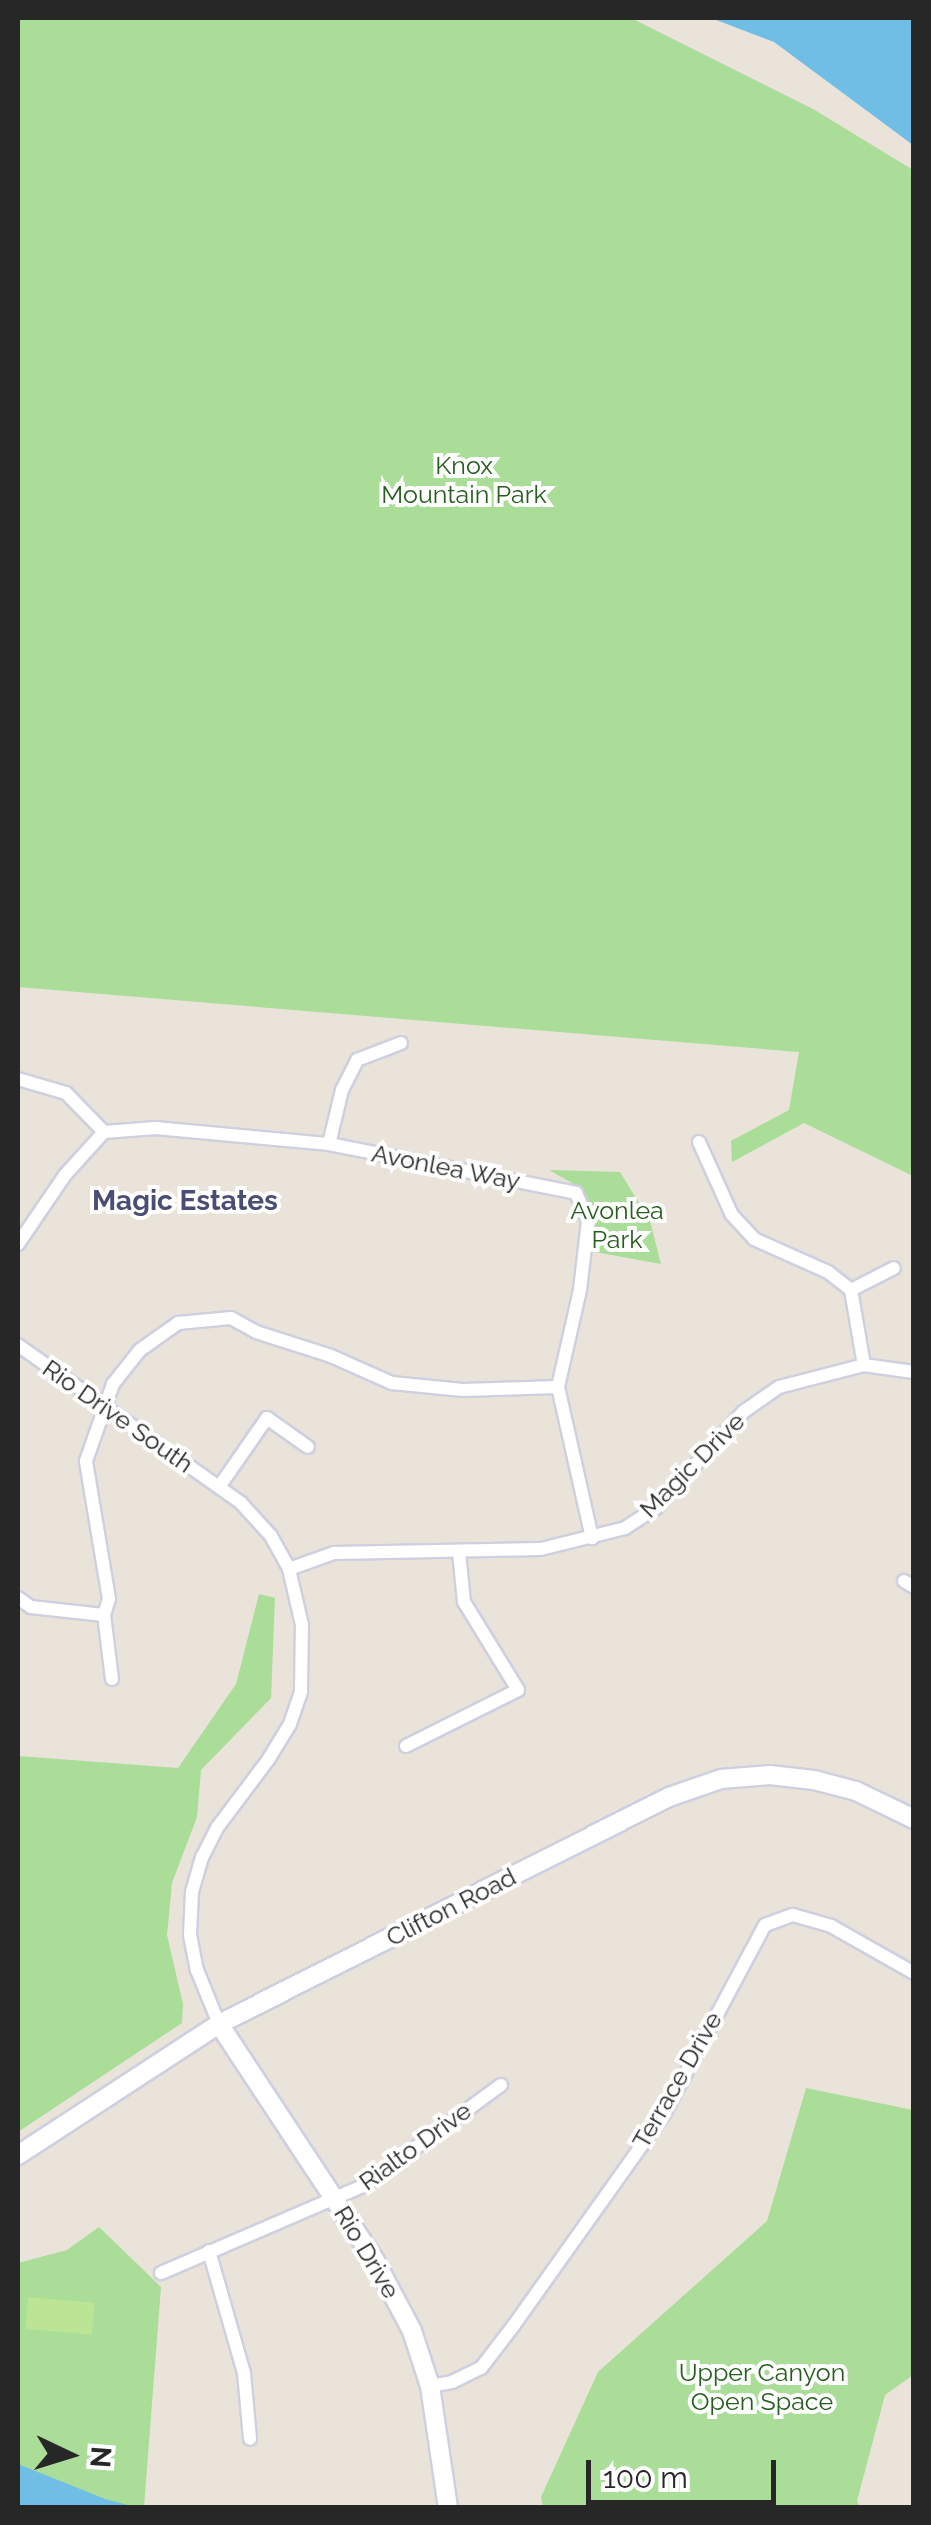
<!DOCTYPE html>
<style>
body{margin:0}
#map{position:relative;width:931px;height:2525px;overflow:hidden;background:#e9e3d9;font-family:Raleway,sans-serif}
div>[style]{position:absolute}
.green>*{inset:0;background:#a9dd98}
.pitch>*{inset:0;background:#bbe494;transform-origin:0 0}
.water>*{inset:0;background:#70bde6}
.roads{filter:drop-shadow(2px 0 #ced0df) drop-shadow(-2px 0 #ced0df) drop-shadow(0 2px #ced0df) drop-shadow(0 -2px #ced0df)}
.street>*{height:12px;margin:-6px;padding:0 6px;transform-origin:6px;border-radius:6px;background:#fff}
.secondary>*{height:18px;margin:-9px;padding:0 9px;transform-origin:9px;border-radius:9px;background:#fff}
span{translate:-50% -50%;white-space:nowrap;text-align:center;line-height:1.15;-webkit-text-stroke:8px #fff;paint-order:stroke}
.park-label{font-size:25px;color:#255e1d}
.street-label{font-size:25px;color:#272727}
.neighbourhood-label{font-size:28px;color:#4b4e74;font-weight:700}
.frame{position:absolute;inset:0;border:20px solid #272727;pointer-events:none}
.north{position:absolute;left:20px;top:2405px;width:100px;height:100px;-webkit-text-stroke:8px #fff;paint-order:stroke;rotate:94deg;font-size:28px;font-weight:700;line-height:40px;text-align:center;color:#272727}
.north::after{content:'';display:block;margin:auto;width:35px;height:45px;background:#272727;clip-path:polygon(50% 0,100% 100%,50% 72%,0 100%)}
.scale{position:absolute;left:586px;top:2460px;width:190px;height:45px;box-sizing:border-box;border:5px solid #272727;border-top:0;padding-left:12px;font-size:30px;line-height:35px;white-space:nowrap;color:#272727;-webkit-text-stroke:8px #fff;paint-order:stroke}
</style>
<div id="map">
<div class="green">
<div style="clip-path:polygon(18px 18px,631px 18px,813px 109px,913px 170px,913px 1176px,804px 1123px,732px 1162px,731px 1141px,789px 1110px,799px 1052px,18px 987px)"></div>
<div style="clip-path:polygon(549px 1170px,620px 1172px,650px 1221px,661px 1264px,584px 1250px,590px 1212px,587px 1200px,572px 1183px)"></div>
<div style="clip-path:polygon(259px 1594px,275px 1598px,271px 1698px,201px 1770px,197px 1817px,172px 1883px,167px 1935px,183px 2004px,182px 2023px,18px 2132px,18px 1756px,178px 1768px,236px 1684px)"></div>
<div style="clip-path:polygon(806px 2088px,913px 2110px,913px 2375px,885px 2395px,857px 2501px,860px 2507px,543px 2507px,541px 2497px,598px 2372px,767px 2221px)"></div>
<div style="clip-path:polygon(99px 2227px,161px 2287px,144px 2507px,91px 2507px,18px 2477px,18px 2263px,67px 2250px)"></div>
</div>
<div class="pitch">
<div style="left:28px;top:2297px;width:67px;height:32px;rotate:5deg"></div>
</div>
<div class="water">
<div style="clip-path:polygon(711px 18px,913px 18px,913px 145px,774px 42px)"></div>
<div style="clip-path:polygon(18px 2464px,105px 2499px,135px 2507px,18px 2507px)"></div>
</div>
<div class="roads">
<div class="street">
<div style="left:18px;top:1079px;width:50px;rotate:16.3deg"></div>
<div style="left:66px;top:1093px;width:54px;rotate:45.7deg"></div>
<div style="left:699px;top:1142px;width:80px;rotate:65.7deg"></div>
<div style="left:732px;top:1215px;width:33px;rotate:47deg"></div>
<div style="left:754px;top:1239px;width:81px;rotate:24deg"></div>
<div style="left:828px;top:1272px;width:29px;rotate:38deg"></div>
<div style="left:851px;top:1290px;width:76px;rotate:80.2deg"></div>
<div style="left:329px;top:1144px;width:56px;rotate:-76.5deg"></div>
<div style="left:342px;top:1090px;width:34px;rotate:-63deg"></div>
<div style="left:357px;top:1060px;width:47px;rotate:-21.1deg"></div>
<div style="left:18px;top:1244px;width:83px;rotate:-55.7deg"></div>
<div style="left:65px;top:1175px;width:58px;rotate:-47.8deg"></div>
<div style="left:104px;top:1132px;width:52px;rotate:-4.4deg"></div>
<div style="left:156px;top:1128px;width:174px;rotate:5.3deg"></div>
<div style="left:329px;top:1144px;width:252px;rotate:11.2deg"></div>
<div style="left:576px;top:1193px;width:30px;rotate:67deg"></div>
<div style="left:588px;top:1221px;width:69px;rotate:96.6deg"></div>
<div style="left:580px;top:1290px;width:99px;rotate:102.8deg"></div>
<div style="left:558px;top:1387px;width:155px;rotate:77.3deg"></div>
<div style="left:851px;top:1290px;width:48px;rotate:-27.1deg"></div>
<div style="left:18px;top:1345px;width:273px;rotate:35.3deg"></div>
<div style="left:241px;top:1503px;width:45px;rotate:47.7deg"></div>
<div style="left:271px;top:1536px;width:38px;rotate:61deg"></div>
<div style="left:289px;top:1569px;width:57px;rotate:76.9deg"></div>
<div style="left:302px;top:1625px;width:67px;rotate:90.9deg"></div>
<div style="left:301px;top:1692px;width:34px;rotate:109deg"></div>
<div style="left:290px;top:1724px;width:42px;rotate:121.4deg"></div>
<div style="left:268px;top:1760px;width:85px;rotate:126.9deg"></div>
<div style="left:217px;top:1828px;width:33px;rotate:117deg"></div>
<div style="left:202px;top:1857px;width:36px;rotate:106deg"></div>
<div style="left:192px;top:1892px;width:43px;rotate:92.7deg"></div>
<div style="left:190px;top:1935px;width:36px;rotate:79deg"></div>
<div style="left:197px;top:1970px;width:58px;rotate:67.8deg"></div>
<div style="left:219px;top:1487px;width:84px;rotate:-55.2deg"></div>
<div style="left:267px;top:1418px;width:50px;rotate:35.3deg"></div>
<div style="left:289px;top:1569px;width:48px;rotate:-19.6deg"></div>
<div style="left:334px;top:1553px;width:207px;rotate:-1.1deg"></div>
<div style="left:541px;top:1549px;width:87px;rotate:-14deg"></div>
<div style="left:625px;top:1528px;width:37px;rotate:-33deg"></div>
<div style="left:656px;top:1508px;width:130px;rotate:-47.8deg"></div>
<div style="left:743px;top:1412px;width:44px;rotate:-34.8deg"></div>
<div style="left:779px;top:1387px;width:88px;rotate:-14.5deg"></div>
<div style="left:864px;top:1365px;width:50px;rotate:8deg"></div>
<div style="left:904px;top:1581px;width:12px;rotate:31deg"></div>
<div style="left:18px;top:1598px;width:16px;rotate:35deg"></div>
<div style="left:31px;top:1607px;width:73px;rotate:6.3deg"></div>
<div style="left:112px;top:1679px;width:64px;rotate:-97.1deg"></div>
<div style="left:104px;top:1615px;width:17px;rotate:-73deg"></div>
<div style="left:109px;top:1599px;width:140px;rotate:-99.5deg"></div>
<div style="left:86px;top:1461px;width:82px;rotate:-70.7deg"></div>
<div style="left:113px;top:1384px;width:43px;rotate:-51.5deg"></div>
<div style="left:140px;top:1350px;width:47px;rotate:-35.4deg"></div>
<div style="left:178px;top:1323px;width:53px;rotate:-5.4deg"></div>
<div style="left:231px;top:1318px;width:29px;rotate:29deg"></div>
<div style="left:256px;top:1332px;width:79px;rotate:17.7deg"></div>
<div style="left:331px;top:1356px;width:67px;rotate:23.9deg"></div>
<div style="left:392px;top:1383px;width:71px;rotate:5.6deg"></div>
<div style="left:463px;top:1390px;width:95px;rotate:-1.8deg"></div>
<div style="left:406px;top:1746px;width:125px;rotate:-26.6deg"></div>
<div style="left:518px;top:1690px;width:103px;rotate:-121.5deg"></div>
<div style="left:464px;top:1602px;width:50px;rotate:-95.7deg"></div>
<div style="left:209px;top:2251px;width:127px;rotate:74deg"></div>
<div style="left:244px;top:2373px;width:66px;rotate:84.8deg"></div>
<div style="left:161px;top:2273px;width:220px;rotate:-23.3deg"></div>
<div style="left:363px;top:2186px;width:171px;rotate:-36.2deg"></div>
<div style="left:430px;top:2386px;width:22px;rotate:-10deg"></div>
<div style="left:452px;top:2382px;width:32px;rotate:-26deg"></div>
<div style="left:481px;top:2368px;width:54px;rotate:-52.5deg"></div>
<div style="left:514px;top:2325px;width:259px;rotate:-54.6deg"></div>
<div style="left:664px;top:2114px;width:214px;rotate:-61.9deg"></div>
<div style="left:765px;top:1925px;width:30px;rotate:-20deg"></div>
<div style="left:793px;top:1915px;width:40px;rotate:16deg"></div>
<div style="left:831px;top:1926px;width:95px;rotate:29.5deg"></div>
</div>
<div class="secondary">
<div style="left:219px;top:2024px;width:284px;rotate:56.6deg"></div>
<div style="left:375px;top:2261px;width:79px;rotate:62.1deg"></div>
<div style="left:412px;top:2331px;width:58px;rotate:71.9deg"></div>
<div style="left:430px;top:2386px;width:123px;rotate:81.6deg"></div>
<div style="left:18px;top:2155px;width:240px;rotate:-33.1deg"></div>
<div style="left:219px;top:2024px;width:504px;rotate:-26.77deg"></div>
<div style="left:669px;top:1797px;width:55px;rotate:-19.1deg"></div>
<div style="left:721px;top:1779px;width:49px;rotate:-4.7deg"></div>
<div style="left:770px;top:1775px;width:44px;rotate:6.5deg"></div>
<div style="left:814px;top:1780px;width:43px;rotate:14.7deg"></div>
<div style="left:856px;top:1791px;width:64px;rotate:25.8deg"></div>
</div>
</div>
<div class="park-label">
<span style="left:464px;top:480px">Knox<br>Mountain Park</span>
<span style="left:617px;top:1225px">Avonlea<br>Park</span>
<span style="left:762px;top:2387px">Upper Canyon<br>Open Space</span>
</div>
<div class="street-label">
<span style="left:446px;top:1167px;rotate:11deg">Avonlea Way</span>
<span style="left:118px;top:1416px;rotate:35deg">Rio Drive South</span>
<span style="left:692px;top:1465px;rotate:-45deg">Magic Drive</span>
<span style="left:451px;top:1907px;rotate:-27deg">Clifton Road</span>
<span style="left:677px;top:2080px;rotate:-60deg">Terrace Drive</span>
<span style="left:415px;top:2146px;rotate:-36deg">Rialto Drive</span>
<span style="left:367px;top:2252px;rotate:59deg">Rio Drive</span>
</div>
<div class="neighbourhood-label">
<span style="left:185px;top:1201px">Magic Estates</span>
</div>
<div class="frame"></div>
<div class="north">N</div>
<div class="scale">100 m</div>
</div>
